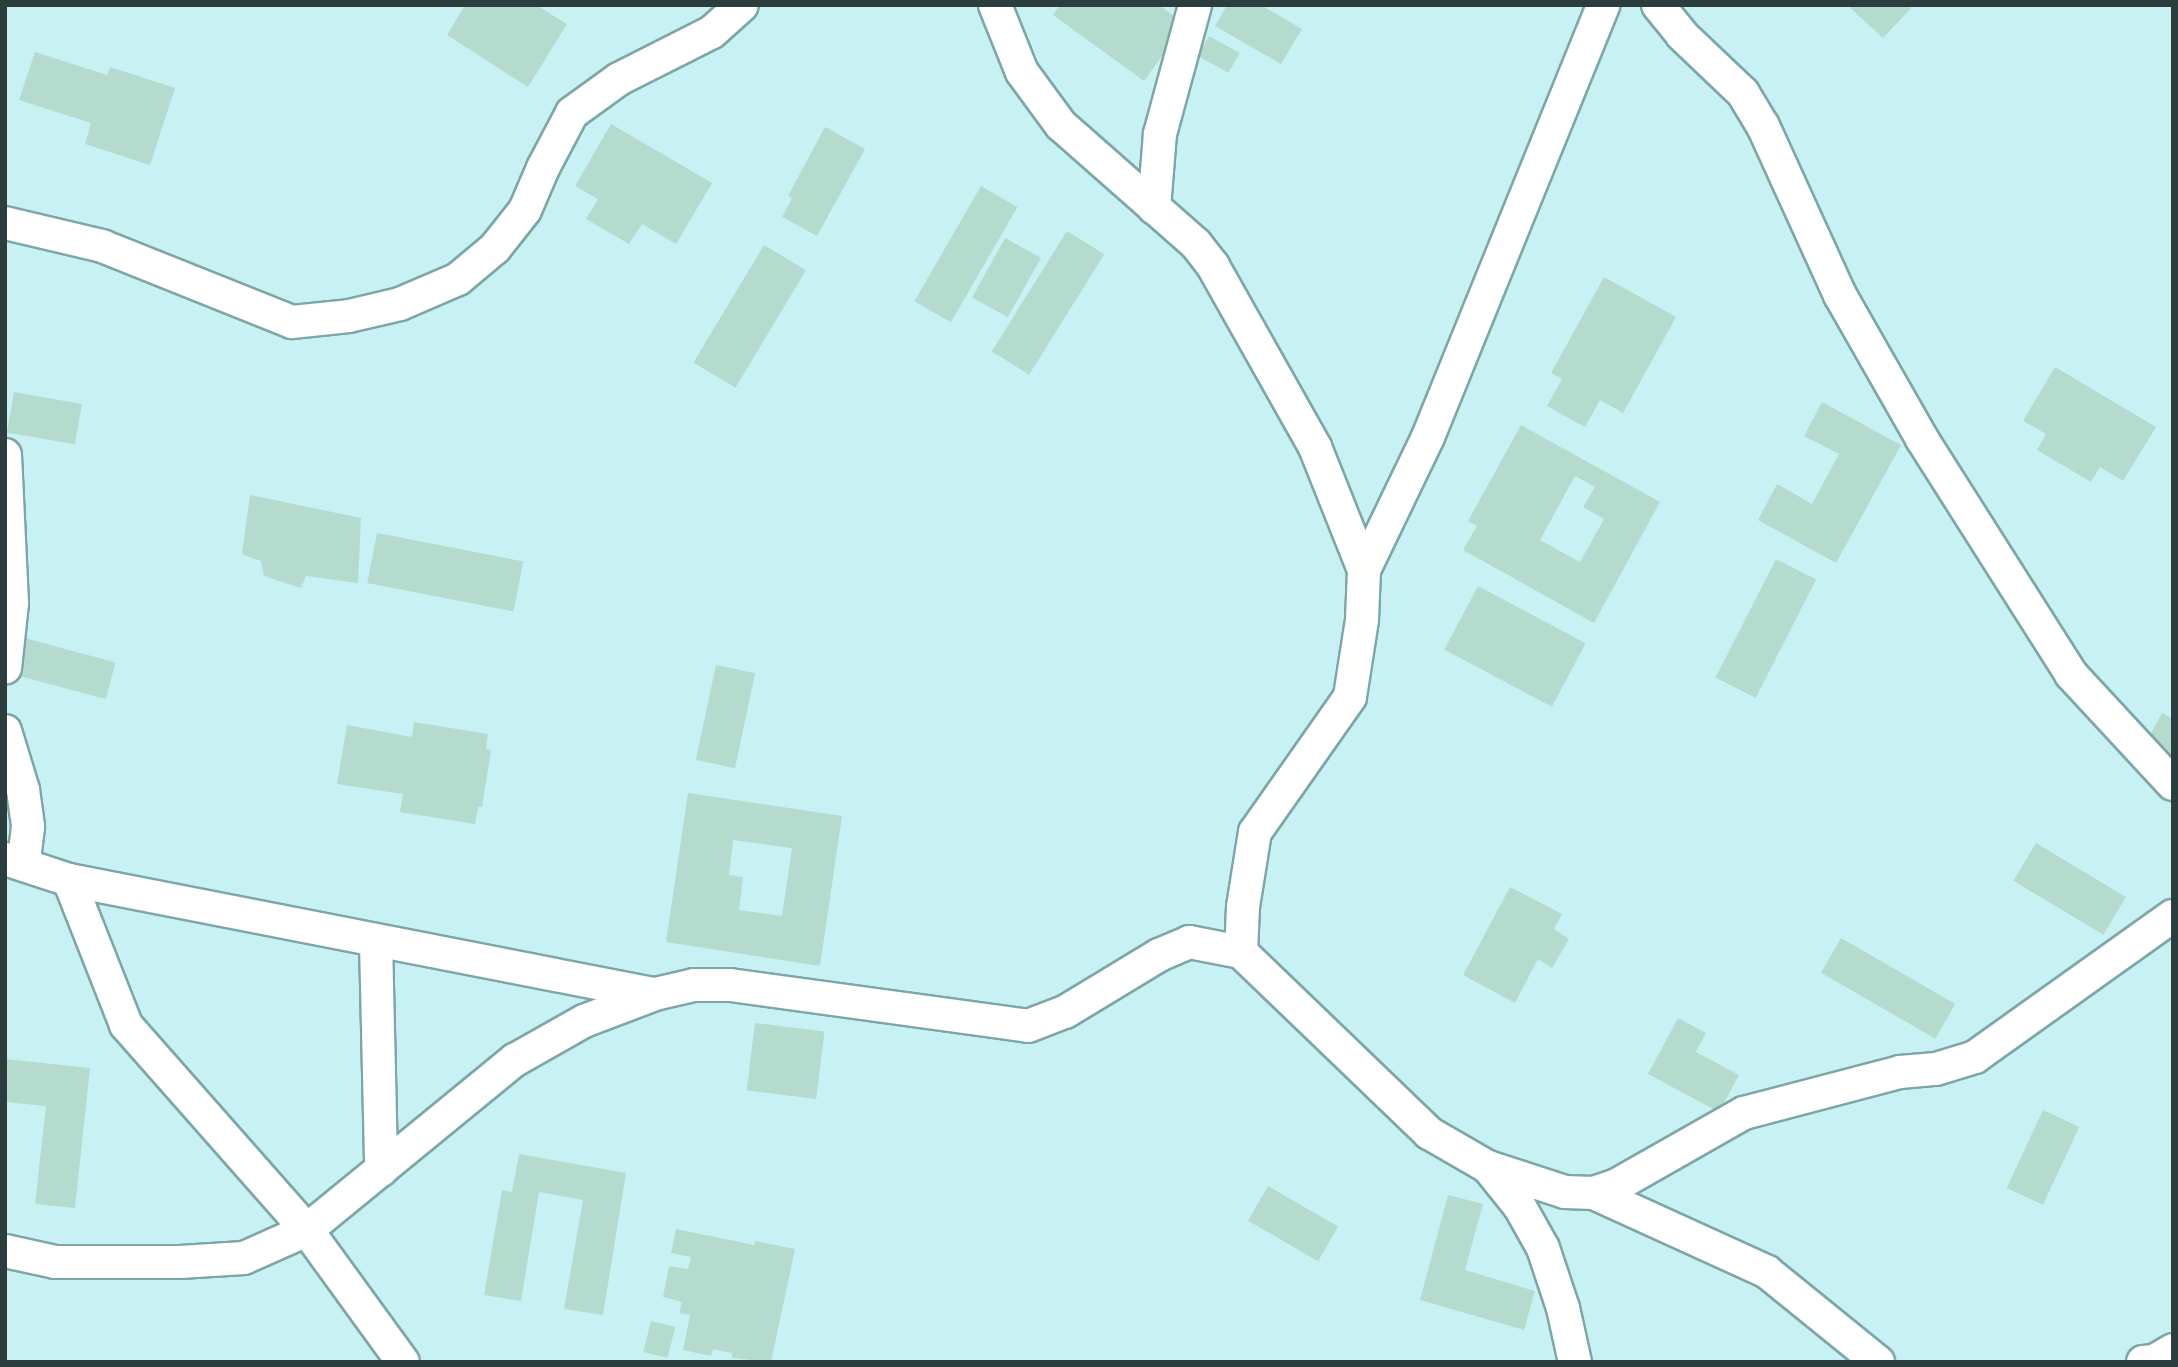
<!DOCTYPE html>
<style>
body{margin:0}
#map{position:relative;width:2178px;height:1367px;overflow:hidden;background:#c7f1f3;font-family:Mulish,sans-serif}
div>[style]{position:absolute}
.building>*{inset:0;background:#b5dbcf;transform-origin:0 0}
.roads{filter:drop-shadow(2px 0 #7da6a7) drop-shadow(-2px 0 #7da6a7) drop-shadow(0 2px #7da6a7) drop-shadow(0 -2px #7da6a7)}
.street>*{height:32px;margin:-16px;padding:0 16px;transform-origin:16px;border-radius:16px;background:#fff}
span{translate:-50% -50%;white-space:nowrap;text-align:center;line-height:1.15;-webkit-text-stroke:7px #fff;paint-order:stroke}
.frame{position:absolute;inset:0;border:7px solid #2c3d3d;pointer-events:none}
</style>
<div id="map">
<div class="building">
<div style="clip-path:polygon(465px 5px,536px 5px,567px 24px,528px 87px,447px 35px)"></div>
<div style="clip-path:polygon(1060px 5px,1159px 5px,1185px 24px,1144px 81px,1053px 15px)"></div>
<div style="clip-path:polygon(1227px 5px,1261px 5px,1302px 29px,1281px 64px,1215px 26px)"></div>
<div style="clip-path:polygon(1847px 5px,1908px 5px,1911px 8px,1883px 38px)"></div>
<div style="left:1209px;top:36px;width:35px;height:23px;rotate:29deg"></div>
<div style="clip-path:polygon(35px 52px,107px 75px,110px 67px,175px 88px,150px 165px,85px 144px,91px 123px,19px 100px)"></div>
<div style="clip-path:polygon(611px 124px,712px 183px,676px 244px,642px 224px,629px 244px,586px 219px,598px 199px,575px 186px)"></div>
<div style="clip-path:polygon(825px 127px,865px 149px,817px 236px,782px 217px,792px 198px,788px 196px)"></div>
<div style="left:981px;top:186px;width:42px;height:133px;rotate:30deg"></div>
<div style="left:1067px;top:231px;width:44px;height:142px;rotate:32deg"></div>
<div style="left:1005px;top:238px;width:41px;height:68px;rotate:29deg"></div>
<div style="left:764px;top:245px;width:49px;height:137px;rotate:31deg"></div>
<div style="clip-path:polygon(1604px 277px,1676px 317px,1623px 413px,1600px 400px,1585px 427px,1547px 406px,1562px 379px,1551px 373px)"></div>
<div style="clip-path:polygon(2055px 367px,2156px 427px,2123px 481px,2100px 467px,2091px 482px,2037px 450px,2046px 434px,2023px 421px)"></div>
<div style="left:14px;top:392px;width:69px;height:41px;rotate:10deg"></div>
<div style="clip-path:polygon(1822px 402px,1901px 445px,1836px 563px,1758px 520px,1777px 484px,1812px 504px,1839px 454px,1804px 436px)"></div>
<div style="clip-path:polygon(evenodd,1521px 425px,1660px 502px,1594px 623px,1463px 550px,1477px 526px,1468px 521px,1521px 425px,1575px 476px,1595px 487px,1583px 507px,1604px 519px,1580px 562px,1540px 540px,1575px 476px)"></div>
<div style="clip-path:polygon(250px 495px,361px 518px,358px 583px,306px 576px,301px 588px,264px 576px,261px 561px,242px 554px)"></div>
<div style="left:377px;top:533px;width:149px;height:51px;rotate:11deg"></div>
<div style="left:1776px;top:559px;width:45px;height:133px;rotate:27deg"></div>
<div style="left:1478px;top:586px;width:122px;height:72px;rotate:28deg"></div>
<div style="left:17px;top:636px;width:102px;height:38px;rotate:15deg"></div>
<div style="left:716px;top:665px;width:40px;height:97px;rotate:12deg"></div>
<div style="clip-path:polygon(2162px 713px,2173px 719px,2173px 764px,2143px 748px)"></div>
<div style="clip-path:polygon(414px 722px,488px 734px,486px 749px,491px 750px,482px 807px,478px 807px,475px 824px,400px 812px,403px 794px,337px 784px,347px 725px,412px 737px)"></div>
<div style="clip-path:polygon(evenodd,688px 793px,842px 816px,820px 966px,666px 942px,688px 793px,733px 840px,792px 848px,782px 916px,739px 910px,743px 877px,729px 875px,733px 840px)"></div>
<div style="left:2036px;top:843px;width:105px;height:44px;rotate:31deg"></div>
<div style="clip-path:polygon(1510px 887px,1562px 914px,1554px 929px,1569px 939px,1552px 968px,1538px 959px,1515px 1003px,1463px 975px)"></div>
<div style="left:1841px;top:938px;width:132px;height:40px;rotate:30deg"></div>
<div style="clip-path:polygon(1678px 1018px,1706px 1033px,1696px 1052px,1739px 1075px,1719px 1112px,1648px 1074px)"></div>
<div style="left:755px;top:1023px;width:70px;height:68px;rotate:7deg"></div>
<div style="clip-path:polygon(5px 1059px,90px 1068px,75px 1208px,35px 1204px,46px 1106px,5px 1102px)"></div>
<div style="left:2043px;top:1110px;width:40px;height:86px;rotate:25deg"></div>
<div style="clip-path:polygon(519px 1154px,626px 1173px,603px 1315px,564px 1309px,583px 1200px,539px 1192px,521px 1301px,484px 1295px,502px 1190px,512px 1192px)"></div>
<div style="left:1268px;top:1186px;width:81px;height:40px;rotate:30deg"></div>
<div style="clip-path:polygon(1448px 1195px,1483px 1204px,1465px 1270px,1535px 1291px,1524px 1330px,1420px 1300px)"></div>
<div style="clip-path:polygon(676px 1229px,754px 1245px,755px 1241px,795px 1249px,771px 1362px,732px 1358px,732px 1353px,713px 1349px,711px 1356px,683px 1350px,690px 1315px,679px 1313px,682px 1302px,663px 1297px,669px 1266px,688px 1269px,691px 1257px,671px 1253px)"></div>
<div style="left:651px;top:1321px;width:25px;height:32px;rotate:14deg"></div>
</div>
<div class="roads">
<div class="street">
<div style="left:995px;top:5px;width:72px;rotate:68.1deg"></div>
<div style="left:1022px;top:72px;width:66px;rotate:53.7deg"></div>
<div style="left:1061px;top:125px;width:180px;rotate:41.4deg"></div>
<div style="left:1196px;top:244px;width:28px;rotate:52deg"></div>
<div style="left:1213px;top:266px;width:208px;rotate:60.6deg"></div>
<div style="left:1315px;top:447px;width:132px;rotate:68.3deg"></div>
<div style="left:1364px;top:570px;width:50px;rotate:92.3deg"></div>
<div style="left:1362px;top:620px;width:78px;rotate:98.9deg"></div>
<div style="left:1350px;top:697px;width:165px;rotate:125.1deg"></div>
<div style="left:1255px;top:832px;width:76px;rotate:99.1deg"></div>
<div style="left:1243px;top:907px;width:45px;rotate:92.5deg"></div>
<div style="left:1658px;top:5px;width:38px;rotate:51deg"></div>
<div style="left:1682px;top:35px;width:84px;rotate:43.6deg"></div>
<div style="left:1743px;top:93px;width:39px;rotate:59deg"></div>
<div style="left:1763px;top:126px;width:186px;rotate:65.5deg"></div>
<div style="left:1840px;top:295px;width:166px;rotate:60.3deg"></div>
<div style="left:1922px;top:439px;width:278px;rotate:57.6deg"></div>
<div style="left:2071px;top:674px;width:150px;rotate:47.2deg"></div>
<div style="left:1154px;top:208px;width:74px;rotate:-85.4deg"></div>
<div style="left:1160px;top:134px;width:134px;rotate:-74.8deg"></div>
<div style="left:5px;top:223px;width:100px;rotate:13.3deg"></div>
<div style="left:102px;top:246px;width:205px;rotate:21.8deg"></div>
<div style="left:292px;top:322px;width:57px;rotate:-6deg"></div>
<div style="left:349px;top:316px;width:52px;rotate:-13.2deg"></div>
<div style="left:400px;top:304px;width:63px;rotate:-23.3deg"></div>
<div style="left:458px;top:279px;width:48px;rotate:-40deg"></div>
<div style="left:495px;top:248px;width:48px;rotate:-51.7deg"></div>
<div style="left:525px;top:210px;width:46px;rotate:-66.8deg"></div>
<div style="left:543px;top:168px;width:62px;rotate:-62.2deg"></div>
<div style="left:572px;top:113px;width:58px;rotate:-35.9deg"></div>
<div style="left:619px;top:79px;width:104px;rotate:-26.8deg"></div>
<div style="left:712px;top:32px;width:40px;rotate:-42deg"></div>
<div style="left:5px;top:455px;width:148px;rotate:87.3deg"></div>
<div style="left:12px;top:603px;width:65px;rotate:96.1deg"></div>
<div style="left:1364px;top:570px;width:148px;rotate:-64.3deg"></div>
<div style="left:1428px;top:437px;width:466px;rotate:-67.9deg"></div>
<div style="left:5px;top:731px;width:62px;rotate:73deg"></div>
<div style="left:23px;top:790px;width:37px;rotate:82deg"></div>
<div style="left:28px;top:827px;width:38px;rotate:97deg"></div>
<div style="left:5px;top:859px;width:67px;rotate:18.2deg"></div>
<div style="left:69px;top:880px;width:595px;rotate:11.05deg"></div>
<div style="left:69px;top:880px;width:156px;rotate:68.5deg"></div>
<div style="left:126px;top:1025px;width:273px;rotate:48.6deg"></div>
<div style="left:307px;top:1230px;width:163px;rotate:54deg"></div>
<div style="left:376px;top:941px;width:229px;rotate:88.7deg"></div>
<div style="left:1488px;top:1167px;width:51px;rotate:51.3deg"></div>
<div style="left:1520px;top:1207px;width:47px;rotate:60.7deg"></div>
<div style="left:1543px;top:1248px;width:63px;rotate:71.6deg"></div>
<div style="left:1563px;top:1308px;width:55px;rotate:77.5deg"></div>
<div style="left:1594px;top:1193px;width:190px;rotate:24.5deg"></div>
<div style="left:1767px;top:1272px;width:143px;rotate:39deg"></div>
<div style="left:5px;top:1251px;width:51px;rotate:12.4deg"></div>
<div style="left:55px;top:1262px;width:125px"></div>
<div style="left:180px;top:1262px;width:64px;rotate:-3.6deg"></div>
<div style="left:244px;top:1258px;width:69px;rotate:-24deg"></div>
<div style="left:307px;top:1230px;width:269px;rotate:-39.3deg"></div>
<div style="left:515px;top:1060px;width:79px;rotate:-29.5deg"></div>
<div style="left:584px;top:1021px;width:76px;rotate:-20.8deg"></div>
<div style="left:655px;top:994px;width:40px;rotate:-13deg"></div>
<div style="left:694px;top:985px;width:36px"></div>
<div style="left:730px;top:985px;width:301px;rotate:7.8deg"></div>
<div style="left:1028px;top:1026px;width:40px;rotate:-21deg"></div>
<div style="left:1065px;top:1012px;width:110px;rotate:-31.2deg"></div>
<div style="left:1159px;top:955px;width:33px;rotate:-23deg"></div>
<div style="left:1189px;top:942px;width:53px;rotate:10.9deg"></div>
<div style="left:1241px;top:952px;width:261px;rotate:43.9deg"></div>
<div style="left:1429px;top:1133px;width:68px;rotate:30deg"></div>
<div style="left:1488px;top:1167px;width:81px;rotate:18deg"></div>
<div style="left:1565px;top:1192px;width:29px;rotate:2deg"></div>
<div style="left:1594px;top:1193px;width:24px;rotate:-19deg"></div>
<div style="left:1617px;top:1185px;width:146px;rotate:-29.6deg"></div>
<div style="left:1744px;top:1113px;width:161px;rotate:-14.7deg"></div>
<div style="left:1900px;top:1072px;width:36px;rotate:-5deg"></div>
<div style="left:1936px;top:1069px;width:41px;rotate:-17.1deg"></div>
<div style="left:1975px;top:1057px;width:243px;rotate:-35.5deg"></div>
<div style="left:2143px;top:1362px;width:11px;rotate:-5deg"></div>
<div style="left:2154px;top:1361px;width:22px;rotate:-30deg"></div>
</div>
</div>
<div class="frame"></div>
</div>
